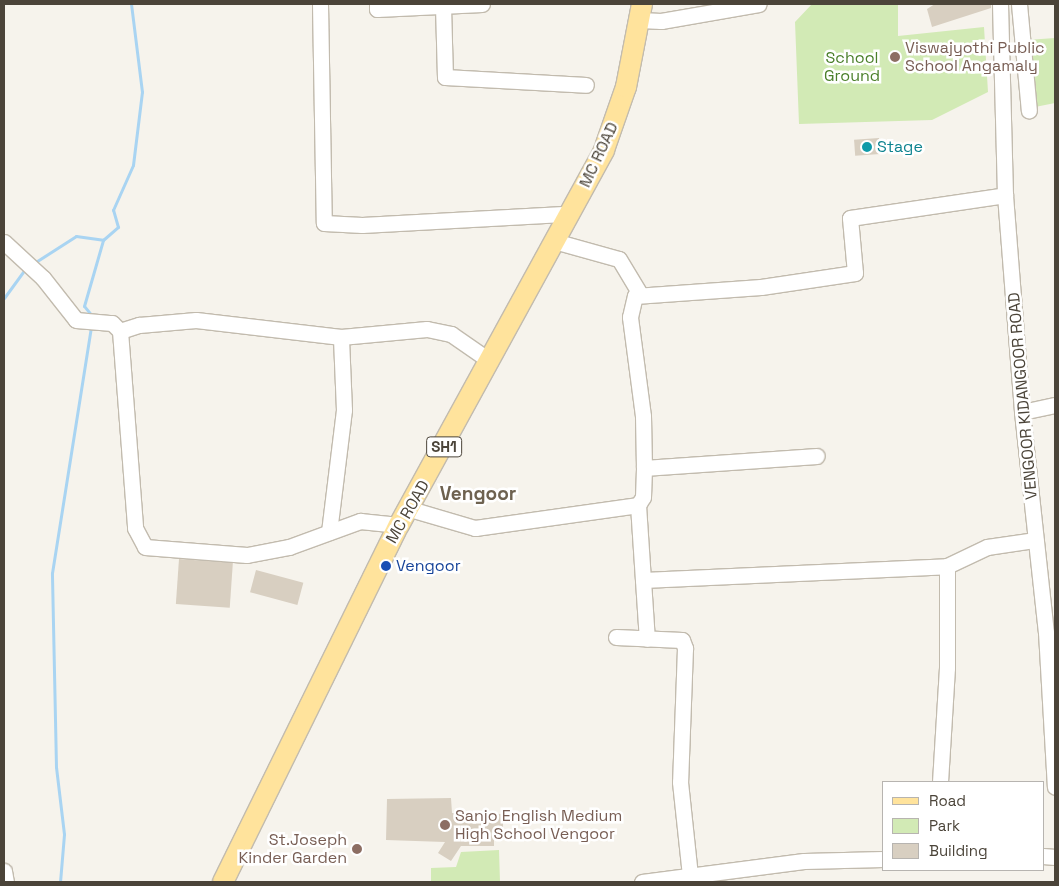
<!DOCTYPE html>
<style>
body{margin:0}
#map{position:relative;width:1059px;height:886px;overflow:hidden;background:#f6f3ec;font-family:"Space Grotesk",sans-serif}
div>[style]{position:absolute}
.green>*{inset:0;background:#d2eab5}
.stream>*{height:3px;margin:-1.5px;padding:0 1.5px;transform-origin:1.5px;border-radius:1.5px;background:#a9d4f2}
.building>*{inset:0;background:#d8cfc1;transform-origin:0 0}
.roads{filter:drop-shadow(1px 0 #c2bbae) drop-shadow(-1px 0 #c2bbae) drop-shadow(0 1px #c2bbae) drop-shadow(0 -1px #c2bbae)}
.minor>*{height:15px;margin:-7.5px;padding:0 7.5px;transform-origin:7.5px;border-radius:7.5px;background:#fff}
.major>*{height:20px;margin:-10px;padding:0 10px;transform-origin:10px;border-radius:10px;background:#ffe39c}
.dots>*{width:14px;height:14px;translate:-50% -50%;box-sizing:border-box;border:2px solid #fff;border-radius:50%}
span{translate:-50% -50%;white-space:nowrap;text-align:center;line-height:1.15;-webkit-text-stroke:5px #fff;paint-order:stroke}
.shield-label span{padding:1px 4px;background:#fff;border:1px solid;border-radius:4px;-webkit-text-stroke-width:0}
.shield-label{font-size:15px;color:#4b4439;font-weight:700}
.education-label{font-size:16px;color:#785e54}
.left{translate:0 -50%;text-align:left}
.right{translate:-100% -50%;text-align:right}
.park-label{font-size:16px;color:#4a7f2a}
.culture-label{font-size:16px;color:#0d838f}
.street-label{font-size:16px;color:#4b4439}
.transit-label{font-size:16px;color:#164399}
.quarter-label{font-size:19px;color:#6e6250;font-weight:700}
.frame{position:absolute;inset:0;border:5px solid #4b4439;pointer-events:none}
.legend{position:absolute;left:882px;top:781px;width:162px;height:90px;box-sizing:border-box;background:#fff;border:1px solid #b7b4b0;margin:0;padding:6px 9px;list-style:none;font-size:15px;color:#4b4439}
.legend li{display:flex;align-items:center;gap:10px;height:25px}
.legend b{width:25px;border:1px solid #b7b4b0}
</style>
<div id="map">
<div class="green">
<div style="clip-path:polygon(812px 4px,898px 4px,898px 36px,984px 27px,988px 92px,932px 120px,799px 124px,795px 22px)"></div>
<div style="clip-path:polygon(1055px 38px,1055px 103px,1035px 107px,1027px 40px)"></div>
<div style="clip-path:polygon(499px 850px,500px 882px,431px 882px,431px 868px,456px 867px,461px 852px)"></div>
</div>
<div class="stream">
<div style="left:34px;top:263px;width:50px;rotate:-32.7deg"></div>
<div style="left:76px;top:236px;width:27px;rotate:8deg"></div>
<div style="left:103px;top:240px;width:20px;rotate:-41deg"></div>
<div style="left:118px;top:227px;width:18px;rotate:-106deg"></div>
<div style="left:113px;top:210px;width:49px;rotate:-66deg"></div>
<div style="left:133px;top:165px;width:74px;rotate:-83deg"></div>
<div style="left:142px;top:92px;width:89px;rotate:-97.1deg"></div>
<div style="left:4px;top:298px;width:37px;rotate:-54deg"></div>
<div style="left:93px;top:317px;width:14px;rotate:-129deg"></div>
<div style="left:84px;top:306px;width:69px;rotate:-73.9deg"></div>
<div style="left:60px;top:882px;width:48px;rotate:-85.2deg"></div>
<div style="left:64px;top:834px;width:67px;rotate:-96.8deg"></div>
<div style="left:56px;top:767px;width:194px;rotate:-91.2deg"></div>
<div style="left:52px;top:573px;width:250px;rotate:-81deg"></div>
</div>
<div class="building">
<div style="clip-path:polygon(935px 4px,991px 4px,991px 8px,932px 27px,927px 9px)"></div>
<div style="left:879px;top:138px;width:16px;height:25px;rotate:86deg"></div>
<div style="left:179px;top:559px;width:54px;height:45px;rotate:4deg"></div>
<div style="left:256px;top:570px;width:49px;height:23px;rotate:15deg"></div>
<div style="clip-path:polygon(451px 798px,452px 813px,503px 814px,503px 839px,494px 839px,494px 846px,461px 846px,451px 861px,438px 853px,445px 842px,386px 840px,387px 799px)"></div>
</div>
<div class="roads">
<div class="minor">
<div style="left:320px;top:4px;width:219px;rotate:89deg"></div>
<div style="left:324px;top:223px;width:38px;rotate:3deg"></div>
<div style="left:362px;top:225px;width:206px;rotate:-3.1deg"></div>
<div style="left:377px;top:4px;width:5px;rotate:90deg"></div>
<div style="left:377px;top:9px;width:105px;rotate:-2.7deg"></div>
<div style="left:1000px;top:4px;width:191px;rotate:88.5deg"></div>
<div style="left:1005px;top:195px;width:218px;rotate:85.5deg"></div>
<div style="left:1022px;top:412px;width:221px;rotate:83.8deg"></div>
<div style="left:1046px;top:632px;width:155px;rotate:86.7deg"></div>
<div style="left:1019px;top:4px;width:107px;rotate:84.7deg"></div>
<div style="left:443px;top:6px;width:71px;rotate:88.4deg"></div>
<div style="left:445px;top:77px;width:141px;rotate:3.2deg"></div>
<div style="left:640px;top:20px;width:21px;rotate:3deg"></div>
<div style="left:661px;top:21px;width:99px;rotate:-9.8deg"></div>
<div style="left:554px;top:241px;width:67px;rotate:15.5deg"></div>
<div style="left:619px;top:259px;width:41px;rotate:59deg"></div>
<div style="left:4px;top:242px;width:53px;rotate:42.7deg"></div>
<div style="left:43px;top:278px;width:53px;rotate:51.8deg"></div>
<div style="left:76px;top:320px;width:36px;rotate:5deg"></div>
<div style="left:112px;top:323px;width:11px;rotate:45deg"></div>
<div style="left:120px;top:331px;width:198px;rotate:85.6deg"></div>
<div style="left:135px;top:528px;width:21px;rotate:62deg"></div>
<div style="left:145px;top:547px;width:102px;rotate:4.5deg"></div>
<div style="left:247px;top:555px;width:43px;rotate:-10.8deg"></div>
<div style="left:289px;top:547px;width:76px;rotate:-20.1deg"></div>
<div style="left:360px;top:521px;width:39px;rotate:6deg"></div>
<div style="left:120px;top:331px;width:20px;rotate:-18deg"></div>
<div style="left:139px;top:325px;width:57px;rotate:-5deg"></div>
<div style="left:196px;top:320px;width:146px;rotate:6.7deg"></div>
<div style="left:341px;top:337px;width:86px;rotate:-5.3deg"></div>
<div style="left:427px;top:329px;width:25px;rotate:12deg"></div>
<div style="left:451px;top:334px;width:47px;rotate:34.7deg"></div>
<div style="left:1022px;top:412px;width:34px;rotate:-12deg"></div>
<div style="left:644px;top:468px;width:173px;rotate:-4deg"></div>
<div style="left:638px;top:505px;width:134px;rotate:86.2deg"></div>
<div style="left:410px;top:509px;width:68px;rotate:16.3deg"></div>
<div style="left:475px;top:528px;width:165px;rotate:-8deg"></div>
<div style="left:638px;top:505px;width:9px;rotate:-58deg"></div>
<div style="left:643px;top:497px;width:29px;rotate:-88deg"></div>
<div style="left:644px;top:468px;width:52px;rotate:-91.1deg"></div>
<div style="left:643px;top:416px;width:100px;rotate:-97.5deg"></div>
<div style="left:630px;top:317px;width:22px;rotate:-77deg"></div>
<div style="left:635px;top:296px;width:126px;rotate:-4.1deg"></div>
<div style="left:761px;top:287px;width:95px;rotate:-8.5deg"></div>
<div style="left:855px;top:273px;width:55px;rotate:-95.2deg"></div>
<div style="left:850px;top:218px;width:157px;rotate:-8.4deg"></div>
<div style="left:329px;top:532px;width:123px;rotate:-83deg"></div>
<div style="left:344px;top:410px;width:73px;rotate:-92.4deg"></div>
<div style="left:643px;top:580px;width:304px;rotate:-2.6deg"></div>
<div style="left:947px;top:566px;width:44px;rotate:-25.4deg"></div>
<div style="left:987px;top:547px;width:49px;rotate:-8.3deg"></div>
<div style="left:616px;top:637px;width:66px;rotate:2.6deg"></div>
<div style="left:682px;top:640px;width:9px;rotate:69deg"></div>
<div style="left:685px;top:648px;width:134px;rotate:92.1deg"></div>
<div style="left:680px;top:782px;width:95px;rotate:83.9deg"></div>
<div style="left:940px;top:782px;width:114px;rotate:-86.5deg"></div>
<div style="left:947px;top:668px;width:102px;rotate:-90deg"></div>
<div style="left:1043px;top:856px;width:12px;rotate:5deg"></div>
<div style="left:4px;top:871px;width:11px;rotate:80deg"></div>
<div style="left:642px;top:882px;width:163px;rotate:-7.4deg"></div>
<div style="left:804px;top:861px;width:79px;rotate:-1.5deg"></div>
</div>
<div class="major">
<div style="left:223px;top:882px;width:398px;rotate:-63.8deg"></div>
<div style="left:399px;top:525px;width:427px;rotate:-61.3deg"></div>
<div style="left:604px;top:150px;width:67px;rotate:-70.8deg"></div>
<div style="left:626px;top:87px;width:85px;rotate:-79.1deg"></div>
</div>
</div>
<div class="dots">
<div style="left:895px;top:57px;background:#8d6e63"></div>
<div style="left:867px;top:147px;background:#0f9aa8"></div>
<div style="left:386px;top:566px;background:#1a4fb4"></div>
<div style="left:445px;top:825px;background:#8d6e63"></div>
<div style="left:357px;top:849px;background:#8d6e63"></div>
</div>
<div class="shield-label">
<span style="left:444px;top:447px">SH1</span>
</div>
<div class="education-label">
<span class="left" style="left:905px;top:57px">Viswajyothi Public<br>School Angamaly</span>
<span class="left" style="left:455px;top:825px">Sanjo English Medium<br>High School Vengoor</span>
<span class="right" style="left:347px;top:849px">St.Joseph<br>Kinder Garden</span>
</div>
<div class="park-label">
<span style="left:852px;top:67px">School<br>Ground</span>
</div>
<div class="culture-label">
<span class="left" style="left:877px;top:147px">Stage</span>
</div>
<div class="street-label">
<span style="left:599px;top:155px;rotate:-65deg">MC ROAD</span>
<span style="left:1023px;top:396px;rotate:-95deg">VENGOOR KIDANGOOR ROAD</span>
<span style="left:408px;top:512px;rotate:-60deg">MC ROAD</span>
</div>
<div class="transit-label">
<span class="left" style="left:396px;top:566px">Vengoor</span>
</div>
<div class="quarter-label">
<span style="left:478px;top:494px">Vengoor</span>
</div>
<div class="frame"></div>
<ul class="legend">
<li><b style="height:6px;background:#ffe39c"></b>Road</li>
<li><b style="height:14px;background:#d2eab5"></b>Park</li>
<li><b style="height:14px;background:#d8cfc1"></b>Building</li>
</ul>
</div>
